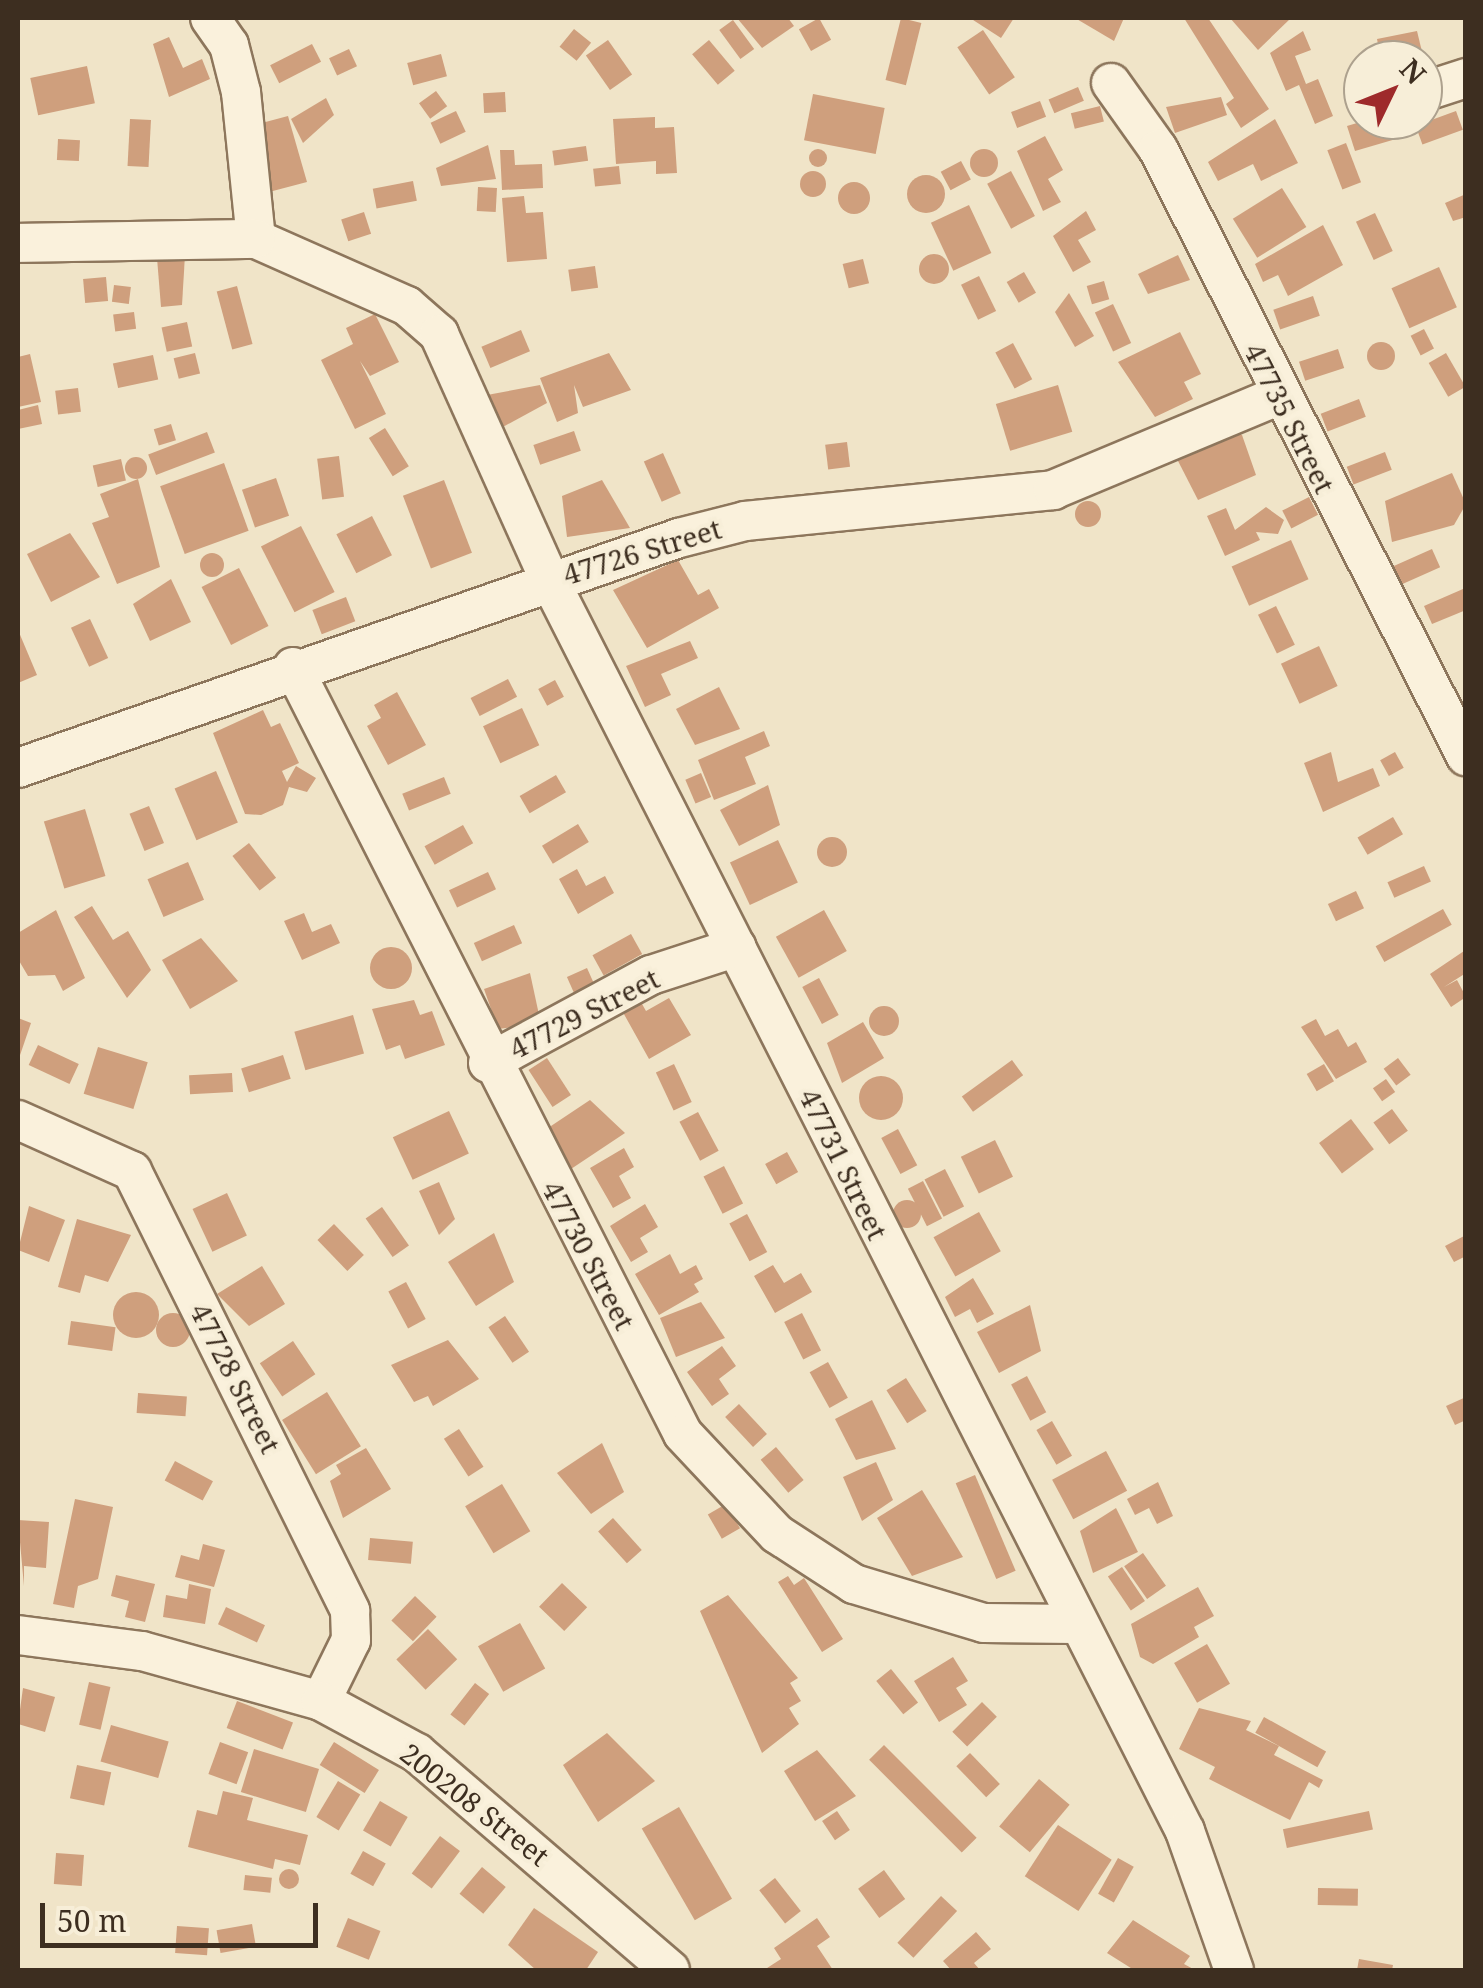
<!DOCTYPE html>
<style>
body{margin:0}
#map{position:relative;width:1483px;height:1988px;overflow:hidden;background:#f0e4c8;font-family:"Noto Serif",serif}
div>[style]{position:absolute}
.building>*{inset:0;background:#cf9f7d;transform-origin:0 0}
.round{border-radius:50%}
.roads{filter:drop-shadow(2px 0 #8d765c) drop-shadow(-2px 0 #8d765c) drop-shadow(0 2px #8d765c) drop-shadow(0 -2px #8d765c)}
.minor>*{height:38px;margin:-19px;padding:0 19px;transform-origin:19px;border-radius:19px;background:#faf1dc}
span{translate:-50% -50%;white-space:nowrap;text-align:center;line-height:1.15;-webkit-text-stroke:8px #f7eed8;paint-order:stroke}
.street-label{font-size:28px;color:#3d2e20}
.frame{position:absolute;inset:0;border:20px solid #3d2e20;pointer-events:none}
.north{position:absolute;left:1343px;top:40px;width:100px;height:100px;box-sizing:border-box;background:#f7eed8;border:2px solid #ada18e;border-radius:50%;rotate:47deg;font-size:28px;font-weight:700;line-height:40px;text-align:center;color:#3d2e20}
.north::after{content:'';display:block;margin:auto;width:35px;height:45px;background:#9e2a2b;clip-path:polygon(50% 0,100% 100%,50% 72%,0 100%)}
.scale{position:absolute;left:40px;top:1903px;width:278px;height:45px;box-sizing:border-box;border:5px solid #3d2e20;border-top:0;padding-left:12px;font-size:30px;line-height:35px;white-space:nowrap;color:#3d2e20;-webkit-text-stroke:8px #f7eed8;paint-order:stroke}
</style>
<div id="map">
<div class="building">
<div style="clip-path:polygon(737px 18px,788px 18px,794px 26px,762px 48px)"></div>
<div style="left:819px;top:18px;width:25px;height:23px;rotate:61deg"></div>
<div style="left:901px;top:18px;width:21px;height:64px;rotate:14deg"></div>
<div style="clip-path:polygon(970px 18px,1014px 18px,1001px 38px)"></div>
<div style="clip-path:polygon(1075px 18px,1124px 18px,1114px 41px)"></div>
<div style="clip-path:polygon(1184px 18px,1208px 18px,1269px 109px,1241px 128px,1226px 104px,1234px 98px)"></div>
<div style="clip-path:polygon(1230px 18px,1291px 18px,1258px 50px)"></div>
<div style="left:733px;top:20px;width:36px;height:17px;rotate:54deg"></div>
<div style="left:574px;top:29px;width:22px;height:23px;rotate:39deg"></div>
<div style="left:983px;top:30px;width:57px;height:31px;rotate:56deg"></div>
<div style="clip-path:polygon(1303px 31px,1311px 50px,1295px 56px,1306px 84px,1318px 79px,1333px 116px,1315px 124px,1299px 85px,1286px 91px,1270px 53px)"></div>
<div style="clip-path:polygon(1417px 31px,1424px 60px,1381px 60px,1377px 39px)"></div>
<div style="clip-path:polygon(169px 37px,183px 68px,202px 59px,210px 79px,169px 97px,153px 44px)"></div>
<div style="left:608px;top:40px;width:42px;height:27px;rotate:55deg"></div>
<div style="left:709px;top:40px;width:40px;height:22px;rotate:50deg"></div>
<div style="left:312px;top:44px;width:20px;height:47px;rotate:63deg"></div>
<div style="left:349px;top:49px;width:19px;height:22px;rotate:65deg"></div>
<div style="left:441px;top:54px;width:23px;height:35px;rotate:75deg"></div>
<div style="left:87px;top:66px;width:38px;height:58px;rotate:78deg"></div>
<div style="left:1078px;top:87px;width:15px;height:32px;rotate:67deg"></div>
<div style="left:436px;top:91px;width:19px;height:21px;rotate:54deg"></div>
<div style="left:505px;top:92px;width:20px;height:22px;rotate:87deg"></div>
<div style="left:813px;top:94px;width:73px;height:47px;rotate:11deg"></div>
<div style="clip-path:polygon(1221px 97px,1227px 115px,1175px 133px,1166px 107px)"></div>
<div style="clip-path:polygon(326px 98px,334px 115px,303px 143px,291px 119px)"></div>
<div style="left:1040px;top:101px;width:17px;height:31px;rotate:69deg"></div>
<div style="left:1100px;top:106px;width:16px;height:30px;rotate:76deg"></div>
<div style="left:456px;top:111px;width:23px;height:28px;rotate:65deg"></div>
<div style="left:1456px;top:111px;width:20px;height:43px;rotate:70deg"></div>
<div style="clip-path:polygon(288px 116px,307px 182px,269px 192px,258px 124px)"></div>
<div style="clip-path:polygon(655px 117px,655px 128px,674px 127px,677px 173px,656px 174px,656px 161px,616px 164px,613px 119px)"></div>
<div style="left:130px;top:119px;width:21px;height:47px;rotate:3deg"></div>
<div style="clip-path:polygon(1275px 119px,1298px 163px,1261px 181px,1253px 164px,1218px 181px,1208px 162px)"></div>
<div style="clip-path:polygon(1367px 120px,1391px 120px,1396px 139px,1355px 151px,1347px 126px)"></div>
<div style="clip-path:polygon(1045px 136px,1063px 170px,1048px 179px,1061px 202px,1043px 211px,1017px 151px)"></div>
<div style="left:58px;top:139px;width:22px;height:21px;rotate:3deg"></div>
<div style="left:1346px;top:143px;width:42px;height:20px;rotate:69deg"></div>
<div style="clip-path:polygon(488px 145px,496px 179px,441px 186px,436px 168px)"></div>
<div style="left:586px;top:146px;width:15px;height:34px;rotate:82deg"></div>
<div class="round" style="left:809px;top:149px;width:18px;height:18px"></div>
<div class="round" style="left:970px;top:149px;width:28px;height:28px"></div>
<div style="clip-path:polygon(500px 150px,514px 150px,515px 165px,542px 164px,543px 188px,502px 190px)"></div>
<div style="left:961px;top:161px;width:21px;height:23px;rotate:62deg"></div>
<div style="left:619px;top:166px;width:18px;height:26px;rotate:84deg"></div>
<div style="left:1011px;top:171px;width:51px;height:27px;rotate:62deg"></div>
<div class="round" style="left:800px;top:171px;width:26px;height:26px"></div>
<div class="round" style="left:907px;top:175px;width:38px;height:38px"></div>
<div style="left:413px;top:181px;width:20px;height:41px;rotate:79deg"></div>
<div class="round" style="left:838px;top:182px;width:32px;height:32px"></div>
<div style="left:478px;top:187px;width:19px;height:24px;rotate:3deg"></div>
<div style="left:1282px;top:188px;width:46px;height:58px;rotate:58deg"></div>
<div style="clip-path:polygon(1466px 194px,1466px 217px,1453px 221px,1445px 203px)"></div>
<div style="clip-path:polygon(524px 196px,526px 213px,543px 212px,547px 259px,507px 262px,502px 198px)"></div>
<div style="left:969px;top:205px;width:53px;height:42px;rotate:65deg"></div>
<div style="clip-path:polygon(1086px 211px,1096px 230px,1078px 240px,1091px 262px,1073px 272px,1053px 236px)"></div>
<div style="left:364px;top:212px;width:23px;height:24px;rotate:72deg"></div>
<div style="left:1375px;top:213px;width:42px;height:21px;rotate:65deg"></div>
<div style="clip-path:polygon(1323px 225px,1343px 265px,1288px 296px,1278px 275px,1263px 282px,1255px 264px)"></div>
<div class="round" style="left:919px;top:254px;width:30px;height:30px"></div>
<div style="clip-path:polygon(185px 255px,182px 305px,161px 307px,157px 258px)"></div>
<div style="clip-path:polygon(1178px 255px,1190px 280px,1148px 294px,1138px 274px)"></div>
<div style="left:863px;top:259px;width:25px;height:21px;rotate:76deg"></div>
<div style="left:595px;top:266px;width:22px;height:27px;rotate:82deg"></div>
<div style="left:1439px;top:267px;width:44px;height:52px;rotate:66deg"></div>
<div style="left:1024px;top:272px;width:24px;height:20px;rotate:60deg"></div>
<div style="left:979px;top:276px;width:39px;height:20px;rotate:64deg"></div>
<div style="left:106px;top:277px;width:24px;height:23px;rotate:85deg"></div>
<div style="left:1104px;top:281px;width:19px;height:18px;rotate:74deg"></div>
<div style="left:114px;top:285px;width:17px;height:17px;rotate:7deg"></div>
<div style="left:237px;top:286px;width:60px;height:21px;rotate:75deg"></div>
<div style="clip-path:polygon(1069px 293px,1094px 336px,1075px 347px,1055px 312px)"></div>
<div style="left:1313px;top:296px;width:21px;height:42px;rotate:71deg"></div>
<div style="left:1113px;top:304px;width:43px;height:20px;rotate:65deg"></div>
<div style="left:134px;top:312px;width:17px;height:21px;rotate:83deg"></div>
<div style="clip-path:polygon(375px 314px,399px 362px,370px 376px,360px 361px,386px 414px,355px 429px,321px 360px,353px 344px,346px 328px)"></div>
<div style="left:187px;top:322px;width:25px;height:26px;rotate:78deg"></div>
<div style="left:1424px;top:329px;width:22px;height:15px;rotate:63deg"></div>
<div style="left:521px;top:330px;width:23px;height:43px;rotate:67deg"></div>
<div style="clip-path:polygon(1180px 332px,1201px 374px,1184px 382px,1193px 399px,1155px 417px,1118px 362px)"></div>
<div class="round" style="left:1367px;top:342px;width:28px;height:28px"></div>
<div style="left:1013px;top:343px;width:41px;height:20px;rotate:62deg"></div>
<div style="left:1338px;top:349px;width:20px;height:41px;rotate:72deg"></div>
<div style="left:195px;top:353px;width:21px;height:22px;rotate:76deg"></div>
<div style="clip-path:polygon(609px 353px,631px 390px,583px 407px,574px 385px,578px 413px,557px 422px,540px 378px)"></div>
<div style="left:1446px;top:353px;width:39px;height:20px;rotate:60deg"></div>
<div style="clip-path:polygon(30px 354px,41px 402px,18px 407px,18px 357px)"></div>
<div style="left:153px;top:355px;width:25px;height:41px;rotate:78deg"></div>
<div style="clip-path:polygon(540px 385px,547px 403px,501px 428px,487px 395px)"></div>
<div style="left:1058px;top:385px;width:49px;height:65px;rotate:73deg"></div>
<div style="left:78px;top:388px;width:24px;height:23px;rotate:83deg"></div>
<div style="left:1359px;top:399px;width:19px;height:41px;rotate:69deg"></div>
<div style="clip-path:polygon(38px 405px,42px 424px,18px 429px,18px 410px)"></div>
<div style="left:171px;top:424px;width:17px;height:18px;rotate:73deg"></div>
<div style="left:385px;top:428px;width:45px;height:19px;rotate:58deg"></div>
<div style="left:574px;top:431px;width:21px;height:43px;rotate:71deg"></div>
<div style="left:207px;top:432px;width:22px;height:63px;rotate:69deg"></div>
<div style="clip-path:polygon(1233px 433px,1242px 435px,1256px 475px,1198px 500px,1177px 459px)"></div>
<div style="left:847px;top:442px;width:25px;height:22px;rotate:83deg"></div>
<div style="left:1385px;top:452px;width:19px;height:41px;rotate:69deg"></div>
<div style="left:663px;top:453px;width:44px;height:21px;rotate:66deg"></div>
<div style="left:339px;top:456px;width:41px;height:22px;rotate:83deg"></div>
<div class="round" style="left:125px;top:457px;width:22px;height:22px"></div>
<div style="left:121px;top:459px;width:22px;height:29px;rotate:77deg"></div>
<div style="left:224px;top:463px;width:72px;height:68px;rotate:70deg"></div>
<div style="clip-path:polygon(1452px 473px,1466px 504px,1454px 525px,1392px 542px,1385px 501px)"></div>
<div style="left:276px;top:478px;width:40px;height:36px;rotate:71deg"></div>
<div style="clip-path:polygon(138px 479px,160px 567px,117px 584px,92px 523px,109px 517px,100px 494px)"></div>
<div style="left:444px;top:480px;width:78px;height:44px;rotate:69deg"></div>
<div style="clip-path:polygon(602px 480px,630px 528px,567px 537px,562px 496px)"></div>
<div style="left:1309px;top:497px;width:20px;height:30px;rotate:63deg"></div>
<div class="round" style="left:1075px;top:501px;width:26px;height:26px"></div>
<div style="clip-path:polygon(1266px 507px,1284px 520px,1278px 534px,1256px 532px,1260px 540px,1225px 556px,1207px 516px,1226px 508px,1235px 530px)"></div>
<div style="left:372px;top:516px;width:44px;height:40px;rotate:63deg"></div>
<div style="left:301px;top:526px;width:74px;height:45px;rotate:63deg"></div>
<div style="clip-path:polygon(70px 533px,100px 577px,51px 602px,27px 554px)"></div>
<div style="left:1291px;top:540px;width:43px;height:65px;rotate:66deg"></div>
<div style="left:1432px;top:549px;width:20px;height:43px;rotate:66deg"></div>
<div class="round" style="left:200px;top:553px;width:24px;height:24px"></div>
<div style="clip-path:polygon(678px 560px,698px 595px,709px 589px,719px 608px,647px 648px,613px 590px)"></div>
<div style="left:239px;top:568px;width:65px;height:42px;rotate:63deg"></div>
<div style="clip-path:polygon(171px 579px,191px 622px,150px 641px,133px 604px)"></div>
<div style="clip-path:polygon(1463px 589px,1466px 610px,1432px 624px,1424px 606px)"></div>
<div style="left:346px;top:597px;width:26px;height:36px;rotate:69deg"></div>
<div style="left:1276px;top:606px;width:43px;height:20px;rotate:64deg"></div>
<div style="left:90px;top:619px;width:43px;height:21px;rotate:65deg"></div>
<div style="clip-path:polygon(18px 630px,37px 675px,18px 683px)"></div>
<div style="clip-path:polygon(690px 641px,698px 658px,661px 674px,671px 695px,645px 707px,626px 666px)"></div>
<div style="left:1319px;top:646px;width:44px;height:42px;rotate:65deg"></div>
<div style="left:508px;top:679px;width:20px;height:42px;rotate:63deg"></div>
<div style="left:555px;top:680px;width:19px;height:19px;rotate:62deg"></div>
<div style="clip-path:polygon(719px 687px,740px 729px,695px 745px,676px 709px)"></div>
<div style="clip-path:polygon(397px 692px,426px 745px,388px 765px,367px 726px,381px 718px,374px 705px)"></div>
<div style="left:522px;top:708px;width:41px;height:43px;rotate:65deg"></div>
<div style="clip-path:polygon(263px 710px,271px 727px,280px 723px,299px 763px,282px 771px,287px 782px,296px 766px,316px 778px,307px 792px,289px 787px,283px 805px,261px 815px,245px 814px,213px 733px)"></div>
<div style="clip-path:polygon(764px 731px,770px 746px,745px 757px,756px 784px,714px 800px,698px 760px)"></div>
<div style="clip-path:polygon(1331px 752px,1338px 782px,1373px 768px,1380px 786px,1323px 812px,1304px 763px)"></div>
<div style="left:1395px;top:752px;width:18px;height:17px;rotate:61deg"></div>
<div style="left:216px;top:771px;width:56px;height:45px;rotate:67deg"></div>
<div style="left:701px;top:773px;width:26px;height:17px;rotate:67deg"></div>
<div style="left:556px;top:775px;width:20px;height:42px;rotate:60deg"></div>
<div style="left:444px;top:777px;width:18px;height:45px;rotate:68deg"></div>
<div style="clip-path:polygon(768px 785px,780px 825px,739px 846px,720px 810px)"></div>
<div style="left:149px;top:806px;width:40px;height:21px;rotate:68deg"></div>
<div style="left:85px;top:809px;width:70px;height:43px;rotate:73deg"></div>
<div style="left:1393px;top:817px;width:20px;height:41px;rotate:60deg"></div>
<div style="left:578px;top:824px;width:21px;height:42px;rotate:59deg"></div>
<div style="left:463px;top:825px;width:21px;height:44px;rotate:61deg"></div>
<div class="round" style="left:817px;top:837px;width:30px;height:30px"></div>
<div style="left:778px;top:840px;width:47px;height:53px;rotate:65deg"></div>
<div style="left:249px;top:843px;width:44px;height:21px;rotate:52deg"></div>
<div style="left:188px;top:862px;width:41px;height:44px;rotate:67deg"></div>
<div style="left:1424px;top:866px;width:17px;height:40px;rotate:66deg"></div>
<div style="clip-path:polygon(577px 869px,586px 886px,605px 876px,614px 893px,578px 914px,559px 879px)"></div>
<div style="left:488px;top:872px;width:19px;height:43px;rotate:65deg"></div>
<div style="left:1356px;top:891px;width:19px;height:31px;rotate:65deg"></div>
<div style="clip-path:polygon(92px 906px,113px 940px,128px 931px,151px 970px,127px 998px,74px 917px)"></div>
<div style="left:1443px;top:909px;width:18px;height:77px;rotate:61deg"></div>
<div style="clip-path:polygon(56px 910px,85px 978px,63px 991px,55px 975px,28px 976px,18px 959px,18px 933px)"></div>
<div style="left:824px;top:910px;width:47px;height:55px;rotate:61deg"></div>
<div style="clip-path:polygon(304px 913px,312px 932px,331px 924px,340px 943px,302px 960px,284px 921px)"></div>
<div style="left:514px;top:925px;width:20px;height:44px;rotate:66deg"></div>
<div style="left:631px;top:934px;width:23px;height:44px;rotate:61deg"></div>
<div style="clip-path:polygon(201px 938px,238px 981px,190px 1009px,162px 960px)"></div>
<div class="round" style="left:370px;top:947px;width:42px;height:42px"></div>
<div style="clip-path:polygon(1464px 951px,1466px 973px,1444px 987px,1457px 980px,1466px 997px,1451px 1007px,1430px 974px)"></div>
<div style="left:587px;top:968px;width:22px;height:22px;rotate:66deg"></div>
<div style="clip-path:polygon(530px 973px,541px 1024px,498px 1029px,484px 989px)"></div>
<div style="left:819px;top:978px;width:42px;height:19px;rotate:62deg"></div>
<div style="clip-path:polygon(638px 997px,646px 1011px,669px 998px,691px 1035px,649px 1059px,620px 1007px)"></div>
<div style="clip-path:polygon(414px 1000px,420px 1015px,432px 1011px,445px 1045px,405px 1059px,400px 1045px,386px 1050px,372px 1009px)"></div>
<div class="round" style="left:869px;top:1006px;width:30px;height:30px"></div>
<div style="left:353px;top:1015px;width:40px;height:61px;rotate:74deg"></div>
<div style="clip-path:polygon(18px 1018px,31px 1023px,18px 1061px)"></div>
<div style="clip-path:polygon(1316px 1019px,1325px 1036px,1338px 1029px,1348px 1047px,1356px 1042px,1367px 1062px,1336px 1079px,1301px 1027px)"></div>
<div style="clip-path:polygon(863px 1022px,884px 1058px,842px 1083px,827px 1043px)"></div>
<div style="left:38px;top:1045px;width:45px;height:22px;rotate:25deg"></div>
<div style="left:98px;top:1047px;width:52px;height:49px;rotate:17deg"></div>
<div style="left:283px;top:1055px;width:25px;height:44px;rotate:72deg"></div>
<div style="left:547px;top:1058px;width:44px;height:22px;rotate:57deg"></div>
<div style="left:1398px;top:1058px;width:21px;height:18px;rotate:53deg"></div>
<div style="left:1012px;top:1060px;width:19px;height:62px;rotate:54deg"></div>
<div style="left:674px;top:1064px;width:42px;height:20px;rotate:65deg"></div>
<div style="left:1324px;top:1064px;width:20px;height:20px;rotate:60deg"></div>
<div style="left:232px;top:1073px;width:19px;height:43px;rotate:87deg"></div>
<div class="round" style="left:859px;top:1076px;width:44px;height:44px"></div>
<div style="left:1386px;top:1079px;width:16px;height:16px;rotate:55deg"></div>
<div style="clip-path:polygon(590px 1100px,625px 1133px,568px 1171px,542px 1132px)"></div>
<div style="left:1392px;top:1109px;width:27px;height:23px;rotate:54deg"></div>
<div style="left:449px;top:1111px;width:47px;height:62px;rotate:65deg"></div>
<div style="left:698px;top:1112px;width:44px;height:21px;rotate:62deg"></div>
<div style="left:1351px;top:1119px;width:38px;height:40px;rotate:53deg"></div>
<div style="left:898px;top:1129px;width:41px;height:19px;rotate:62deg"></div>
<div style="left:995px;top:1140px;width:41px;height:38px;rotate:64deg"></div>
<div style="clip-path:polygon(624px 1148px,634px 1167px,619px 1176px,631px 1198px,613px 1208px,590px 1168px)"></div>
<div style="left:787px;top:1152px;width:23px;height:25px;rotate:61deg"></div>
<div style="left:724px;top:1166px;width:42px;height:23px;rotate:63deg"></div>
<div style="left:945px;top:1169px;width:42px;height:23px;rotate:63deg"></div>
<div style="left:923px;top:1181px;width:42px;height:17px;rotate:63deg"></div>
<div style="clip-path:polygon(439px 1182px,455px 1219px,439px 1235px,419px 1191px)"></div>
<div style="left:227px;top:1193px;width:47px;height:38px;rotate:65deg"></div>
<div class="round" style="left:893px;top:1200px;width:28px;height:28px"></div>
<div style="clip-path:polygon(645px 1204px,658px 1227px,640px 1238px,648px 1252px,631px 1262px,610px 1226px)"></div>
<div style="clip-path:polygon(29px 1206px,65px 1220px,49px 1262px,18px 1250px)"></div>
<div style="left:382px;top:1207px;width:47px;height:20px;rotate:55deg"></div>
<div style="left:979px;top:1212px;width:45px;height:52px;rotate:61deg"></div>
<div style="left:747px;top:1214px;width:43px;height:20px;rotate:62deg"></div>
<div style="clip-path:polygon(77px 1219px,131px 1235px,108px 1282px,85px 1275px,80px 1293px,58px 1287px)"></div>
<div style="left:334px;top:1224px;width:43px;height:23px;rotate:46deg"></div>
<div style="clip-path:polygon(494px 1233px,514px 1282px,476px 1306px,448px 1262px)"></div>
<div style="clip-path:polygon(1466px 1235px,1466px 1256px,1454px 1262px,1445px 1246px)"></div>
<div style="clip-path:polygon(670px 1254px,680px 1274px,696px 1265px,703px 1279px,694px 1284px,699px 1292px,659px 1315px,635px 1274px)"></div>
<div style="clip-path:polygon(773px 1265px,784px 1283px,801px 1273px,812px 1292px,775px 1313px,754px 1276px)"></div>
<div style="clip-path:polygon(262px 1266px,285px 1304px,249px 1326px,217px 1294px)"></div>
<div style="clip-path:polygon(973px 1278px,994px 1314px,977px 1323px,970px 1309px,955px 1317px,945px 1297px)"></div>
<div style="left:406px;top:1282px;width:42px;height:20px;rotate:62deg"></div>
<div class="round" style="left:113px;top:1292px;width:46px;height:46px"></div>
<div style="clip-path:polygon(701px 1302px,725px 1338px,676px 1357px,660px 1318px)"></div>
<div style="clip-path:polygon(1030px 1305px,1041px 1351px,999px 1373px,977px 1332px)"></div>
<div style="left:802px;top:1313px;width:42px;height:20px;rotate:63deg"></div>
<div class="round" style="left:156px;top:1313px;width:34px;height:34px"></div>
<div style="left:505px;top:1316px;width:43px;height:20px;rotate:56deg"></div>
<div style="left:71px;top:1321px;width:45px;height:24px;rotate:8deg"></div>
<div style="clip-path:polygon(448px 1340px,479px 1379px,433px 1406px,428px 1396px,414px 1402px,391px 1365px)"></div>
<div style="left:293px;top:1341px;width:40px;height:40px;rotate:56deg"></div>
<div style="clip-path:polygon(722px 1346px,736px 1366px,719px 1379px,729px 1394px,712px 1406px,687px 1372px)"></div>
<div style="left:828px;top:1362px;width:41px;height:21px;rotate:61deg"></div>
<div style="left:1027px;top:1376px;width:41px;height:18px;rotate:62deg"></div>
<div style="left:906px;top:1378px;width:39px;height:23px;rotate:58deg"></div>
<div style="left:327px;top:1392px;width:64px;height:53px;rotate:58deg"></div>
<div style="left:138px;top:1393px;width:49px;height:20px;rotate:4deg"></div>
<div style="clip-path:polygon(1466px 1397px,1466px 1420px,1455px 1425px,1446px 1406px)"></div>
<div style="clip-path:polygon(872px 1400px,896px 1449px,856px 1460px,835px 1419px)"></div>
<div style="left:739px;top:1404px;width:41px;height:19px;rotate:47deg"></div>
<div style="left:1052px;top:1421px;width:40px;height:18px;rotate:60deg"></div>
<div style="left:459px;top:1429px;width:45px;height:18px;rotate:57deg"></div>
<div style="clip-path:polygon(602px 1443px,624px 1492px,591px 1514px,557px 1473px)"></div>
<div style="left:776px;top:1447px;width:43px;height:20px;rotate:50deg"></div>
<div style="clip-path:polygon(366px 1448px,391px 1489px,343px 1518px,330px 1481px,341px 1474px,336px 1465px)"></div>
<div style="left:1106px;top:1451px;width:45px;height:61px;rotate:62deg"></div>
<div style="left:175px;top:1461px;width:43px;height:22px;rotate:28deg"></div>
<div style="clip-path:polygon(876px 1462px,893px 1500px,862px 1521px,843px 1477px)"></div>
<div style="left:975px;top:1475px;width:104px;height:21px;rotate:67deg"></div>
<div style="clip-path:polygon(1158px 1482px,1173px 1516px,1157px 1524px,1149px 1508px,1135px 1515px,1127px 1499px)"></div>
<div style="left:502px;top:1484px;width:55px;height:43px;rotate:59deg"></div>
<div style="clip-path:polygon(922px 1490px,963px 1557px,912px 1576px,877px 1518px)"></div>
<div style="clip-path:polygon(75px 1499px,113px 1507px,98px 1579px,78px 1586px,74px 1608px,53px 1604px)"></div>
<div style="left:726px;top:1504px;width:28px;height:21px;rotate:60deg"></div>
<div style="clip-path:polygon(1116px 1508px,1138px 1552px,1093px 1573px,1080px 1531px)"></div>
<div style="left:613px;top:1518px;width:43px;height:20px;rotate:48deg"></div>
<div style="clip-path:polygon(18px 1520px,49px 1522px,46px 1568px,24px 1566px,24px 1586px)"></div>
<div style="left:370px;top:1538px;width:43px;height:22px;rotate:5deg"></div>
<div style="clip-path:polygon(203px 1544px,225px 1550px,214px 1587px,175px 1577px,181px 1555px,199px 1560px)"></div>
<div style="left:1143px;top:1553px;width:40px;height:23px;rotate:55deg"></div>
<div style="left:1122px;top:1567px;width:41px;height:17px;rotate:56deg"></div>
<div style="clip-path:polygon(116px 1575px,155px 1584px,145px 1622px,125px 1617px,129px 1601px,111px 1596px)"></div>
<div style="clip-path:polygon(788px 1576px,794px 1585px,804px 1578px,843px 1639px,822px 1652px,778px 1582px)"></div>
<div style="left:562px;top:1583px;width:35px;height:33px;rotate:44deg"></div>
<div style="clip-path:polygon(189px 1584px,211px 1589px,205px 1624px,163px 1617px,166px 1595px,187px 1599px)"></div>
<div style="clip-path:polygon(1198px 1587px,1214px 1616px,1194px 1627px,1199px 1637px,1153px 1664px,1140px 1657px,1131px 1624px)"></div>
<div style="clip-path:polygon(728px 1595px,798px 1678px,790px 1683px,801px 1701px,789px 1708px,799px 1724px,762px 1753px,700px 1611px)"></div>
<div style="left:415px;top:1596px;width:30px;height:34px;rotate:44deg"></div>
<div style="left:226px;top:1607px;width:43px;height:19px;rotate:25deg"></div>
<div style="left:520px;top:1623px;width:52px;height:48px;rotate:61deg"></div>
<div style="left:428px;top:1629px;width:42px;height:44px;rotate:46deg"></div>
<div style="left:1207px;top:1644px;width:46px;height:38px;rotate:60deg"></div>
<div style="clip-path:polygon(953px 1657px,968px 1681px,956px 1688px,967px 1705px,939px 1722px,914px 1681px)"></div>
<div style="left:891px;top:1669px;width:43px;height:19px;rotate:51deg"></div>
<div style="left:89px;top:1682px;width:22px;height:44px;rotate:13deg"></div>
<div style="left:475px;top:1683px;width:18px;height:40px;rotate:38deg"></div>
<div style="clip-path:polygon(23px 1688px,55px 1697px,45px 1732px,18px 1724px)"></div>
<div style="left:237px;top:1701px;width:60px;height:29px;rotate:21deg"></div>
<div style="left:982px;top:1702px;width:21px;height:42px;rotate:45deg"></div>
<div style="clip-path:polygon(1199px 1708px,1251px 1721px,1246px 1730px,1279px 1746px,1274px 1755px,1323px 1780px,1319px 1788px,1309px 1782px,1290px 1820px,1209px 1779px,1215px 1767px,1179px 1749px)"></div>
<div style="left:1264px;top:1717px;width:71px;height:18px;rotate:29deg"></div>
<div style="left:111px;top:1725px;width:60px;height:38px;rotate:16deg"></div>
<div style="clip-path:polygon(607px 1733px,655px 1781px,598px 1822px,563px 1765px)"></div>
<div style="left:220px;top:1742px;width:30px;height:34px;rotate:20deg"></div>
<div style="left:334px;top:1742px;width:53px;height:27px;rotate:32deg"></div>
<div style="left:884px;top:1745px;width:131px;height:21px;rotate:45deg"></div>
<div style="left:254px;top:1749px;width:68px;height:45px;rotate:17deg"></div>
<div style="clip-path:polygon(817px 1750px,856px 1796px,815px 1821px,784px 1771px)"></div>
<div style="left:970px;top:1753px;width:43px;height:19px;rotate:46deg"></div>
<div style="left:77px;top:1765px;width:35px;height:34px;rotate:12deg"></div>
<div style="left:1039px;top:1779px;width:40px;height:62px;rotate:40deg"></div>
<div style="left:338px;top:1781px;width:26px;height:42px;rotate:31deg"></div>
<div style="clip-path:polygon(223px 1791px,253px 1798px,247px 1820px,308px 1835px,300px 1865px,275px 1859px,273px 1869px,188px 1847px,197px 1810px,217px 1815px)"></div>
<div style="left:380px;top:1801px;width:32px;height:34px;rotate:30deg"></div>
<div style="left:679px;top:1807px;width:106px;height:43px;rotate:60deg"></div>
<div style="left:837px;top:1811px;width:23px;height:18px;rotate:56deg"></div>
<div style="left:1369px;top:1811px;width:19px;height:88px;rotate:78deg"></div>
<div style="left:1058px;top:1825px;width:64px;height:61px;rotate:33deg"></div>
<div style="left:440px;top:1836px;width:25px;height:47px;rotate:37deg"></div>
<div style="left:363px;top:1851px;width:26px;height:26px;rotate:29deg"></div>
<div style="left:56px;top:1853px;width:28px;height:31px;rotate:4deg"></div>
<div style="left:1118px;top:1858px;width:18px;height:41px;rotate:29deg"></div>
<div style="left:482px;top:1867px;width:31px;height:35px;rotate:40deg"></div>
<div class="round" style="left:279px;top:1869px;width:20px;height:20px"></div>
<div style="left:884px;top:1870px;width:36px;height:32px;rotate:54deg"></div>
<div style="left:245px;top:1875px;width:27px;height:15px;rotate:6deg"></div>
<div style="left:775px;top:1878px;width:42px;height:20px;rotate:52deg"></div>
<div style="left:1318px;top:1888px;width:40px;height:17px;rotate:1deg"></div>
<div style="left:941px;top:1896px;width:22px;height:64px;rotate:43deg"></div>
<div style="clip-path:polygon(534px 1908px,598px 1952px,586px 1970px,536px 1970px,508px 1945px)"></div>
<div style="left:348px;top:1918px;width:35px;height:31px;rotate:22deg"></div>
<div style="clip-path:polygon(817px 1918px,830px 1937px,817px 1946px,833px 1970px,764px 1970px,781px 1959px,774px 1948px)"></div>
<div style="clip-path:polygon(1133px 1920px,1190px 1956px,1184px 1964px,1195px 1970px,1134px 1970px,1107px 1953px)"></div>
<div style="left:252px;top:1924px;width:23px;height:36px;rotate:80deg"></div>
<div style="left:177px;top:1926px;width:32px;height:27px;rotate:4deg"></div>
<div style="clip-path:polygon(976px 1932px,991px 1949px,974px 1963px,980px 1970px,951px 1970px,943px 1961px)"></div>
<div style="clip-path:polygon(1359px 1959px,1393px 1965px,1392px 1970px,1357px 1970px)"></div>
</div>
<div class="roads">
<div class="minor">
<div style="left:210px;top:18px;width:33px;rotate:55deg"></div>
<div style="left:229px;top:45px;width:49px;rotate:75.7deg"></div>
<div style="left:241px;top:92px;width:148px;rotate:84.2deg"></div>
<div style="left:256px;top:239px;width:165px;rotate:23.9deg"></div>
<div style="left:407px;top:306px;width:43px;rotate:41.2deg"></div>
<div style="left:439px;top:334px;width:269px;rotate:65.8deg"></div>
<div style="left:549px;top:579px;width:1404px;rotate:63.07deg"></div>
<div style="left:1185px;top:1831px;width:147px;rotate:70.6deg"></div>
<div style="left:1111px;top:83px;width:81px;rotate:54.5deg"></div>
<div style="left:1158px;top:149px;width:681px;rotate:63.1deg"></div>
<div style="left:1423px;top:92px;width:45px;rotate:-18deg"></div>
<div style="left:18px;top:243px;width:238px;rotate:-1deg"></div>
<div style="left:293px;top:667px;width:860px;rotate:63.05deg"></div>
<div style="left:683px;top:1434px;width:137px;rotate:46.8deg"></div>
<div style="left:777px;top:1534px;width:92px;rotate:33deg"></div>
<div style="left:854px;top:1584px;width:136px;rotate:16.7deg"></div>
<div style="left:984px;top:1623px;width:90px;rotate:0.6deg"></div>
<div style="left:18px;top:768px;width:700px;rotate:-19.19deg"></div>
<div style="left:679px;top:538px;width:68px;rotate:-14.4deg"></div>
<div style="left:745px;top:521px;width:310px;rotate:-5.7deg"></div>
<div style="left:1053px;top:490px;width:244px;rotate:-22.7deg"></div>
<div style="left:488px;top:1063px;width:185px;rotate:-28.4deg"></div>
<div style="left:651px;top:975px;width:90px;rotate:-18deg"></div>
<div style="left:18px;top:1120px;width:125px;rotate:24.1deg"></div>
<div style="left:132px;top:1171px;width:491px;rotate:63.6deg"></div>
<div style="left:350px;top:1611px;width:29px;rotate:88deg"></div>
<div style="left:351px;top:1640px;width:68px;rotate:116.2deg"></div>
<div style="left:18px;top:1635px;width:125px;rotate:7.4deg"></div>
<div style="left:142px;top:1651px;width:186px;rotate:15.6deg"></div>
<div style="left:321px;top:1701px;width:109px;rotate:28.4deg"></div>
<div style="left:417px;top:1753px;width:333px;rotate:40.6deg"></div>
</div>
</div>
<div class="street-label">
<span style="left:1290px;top:418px;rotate:63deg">47735 Street</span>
<span style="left:642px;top:551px;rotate:-17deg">47726 Street</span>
<span style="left:584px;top:1013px;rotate:-27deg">47729 Street</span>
<span style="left:844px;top:1164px;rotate:64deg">47731 Street</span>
<span style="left:589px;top:1255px;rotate:62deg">47730 Street</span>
<span style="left:236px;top:1378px;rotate:63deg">47728 Street</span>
<span style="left:475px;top:1804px;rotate:38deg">200208 Street</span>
</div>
<div class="frame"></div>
<div class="north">N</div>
<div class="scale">50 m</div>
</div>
